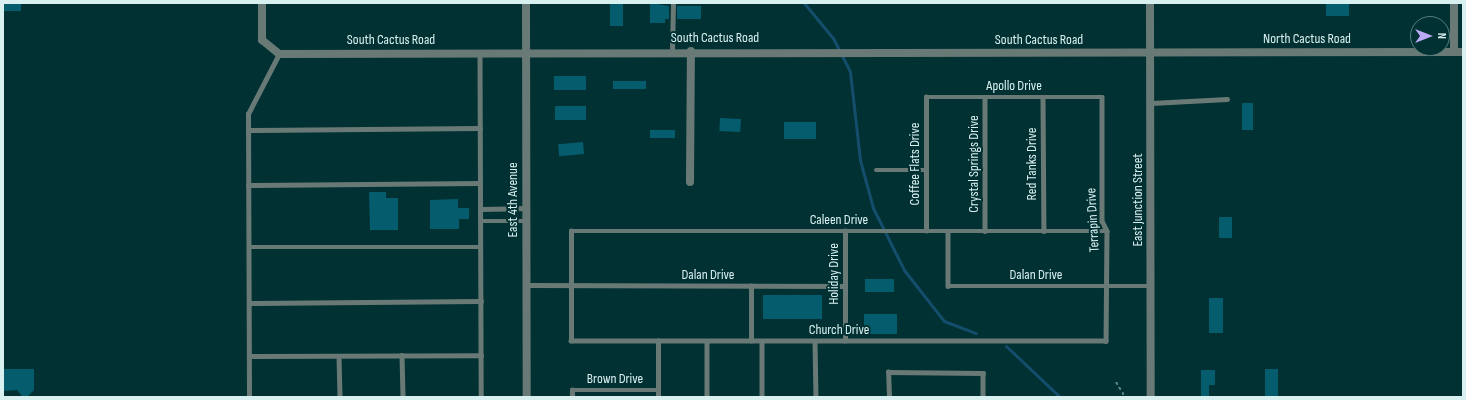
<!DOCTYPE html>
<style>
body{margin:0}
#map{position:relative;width:1466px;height:400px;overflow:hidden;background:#013132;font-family:"Sofia Sans Condensed",sans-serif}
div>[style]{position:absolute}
.stream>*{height:3px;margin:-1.5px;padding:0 1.5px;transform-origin:1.5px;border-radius:1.5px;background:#144e6c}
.building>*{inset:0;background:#045c6d;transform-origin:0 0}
.path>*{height:2px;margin-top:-1px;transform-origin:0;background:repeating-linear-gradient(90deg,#5f8484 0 3px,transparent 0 6px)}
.service>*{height:4.5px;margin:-2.25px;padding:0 2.25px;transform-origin:2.25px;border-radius:2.25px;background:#697a76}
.minor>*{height:8px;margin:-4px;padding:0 4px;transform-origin:4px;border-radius:4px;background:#697a76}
span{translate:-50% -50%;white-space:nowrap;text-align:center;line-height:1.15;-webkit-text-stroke:4px #013132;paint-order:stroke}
.street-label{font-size:14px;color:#d9f0f0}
.frame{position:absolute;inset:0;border:4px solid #d9f0f0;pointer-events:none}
.north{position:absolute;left:1410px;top:16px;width:40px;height:40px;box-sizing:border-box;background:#013132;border:1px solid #577d7e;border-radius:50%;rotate:90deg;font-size:11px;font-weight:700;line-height:16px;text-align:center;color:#d9f0f0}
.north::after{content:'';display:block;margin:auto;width:14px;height:18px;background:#bbaaf6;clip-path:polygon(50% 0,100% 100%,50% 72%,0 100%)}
</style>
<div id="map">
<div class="stream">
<div style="left:804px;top:3px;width:45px;rotate:50.4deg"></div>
<div style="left:833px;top:38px;width:38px;rotate:63deg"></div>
<div style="left:850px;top:72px;width:89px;rotate:83.5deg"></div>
<div style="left:860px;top:160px;width:50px;rotate:74.8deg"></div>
<div style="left:873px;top:208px;width:69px;rotate:63.4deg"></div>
<div style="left:904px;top:270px;width:65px;rotate:51.9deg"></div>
<div style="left:944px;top:321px;width:34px;rotate:21deg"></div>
<div style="left:1006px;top:346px;width:74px;rotate:43.4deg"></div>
</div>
<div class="building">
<div style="left:3px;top:3px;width:18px;height:8px"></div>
<div style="left:610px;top:3px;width:13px;height:23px"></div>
<div style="clip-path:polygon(650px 3px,669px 6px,669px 19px,665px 19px,665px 23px,650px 23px)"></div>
<div style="left:1326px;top:3px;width:23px;height:13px"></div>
<div style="left:677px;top:6px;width:24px;height:13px"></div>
<div style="left:554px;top:76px;width:32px;height:14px"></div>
<div style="left:613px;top:81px;width:33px;height:8px"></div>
<div style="left:1242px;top:103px;width:11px;height:27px"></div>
<div style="left:555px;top:106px;width:31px;height:14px"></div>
<div style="left:720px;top:118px;width:21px;height:13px;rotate:3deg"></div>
<div style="left:816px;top:122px;width:17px;height:32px;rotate:90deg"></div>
<div style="left:650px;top:130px;width:25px;height:8px"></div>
<div style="left:583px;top:142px;width:12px;height:25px;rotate:85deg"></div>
<div style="clip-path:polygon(369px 192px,386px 192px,386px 198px,398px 198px,398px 230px,370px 230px)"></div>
<div style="clip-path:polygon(458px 199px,458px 208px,469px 208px,469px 219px,459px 219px,459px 229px,430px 229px,430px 200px)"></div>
<div style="left:1219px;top:217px;width:13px;height:21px"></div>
<div style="left:865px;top:279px;width:29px;height:13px"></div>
<div style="left:763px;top:295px;width:59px;height:24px"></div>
<div style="left:1209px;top:298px;width:14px;height:35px"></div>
<div style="left:864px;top:314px;width:33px;height:20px"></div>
<div style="clip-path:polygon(3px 369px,34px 369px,34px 390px,28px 396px,22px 396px,17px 390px,3px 391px)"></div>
<div style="left:1265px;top:369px;width:13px;height:28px"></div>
<div style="clip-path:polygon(1201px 370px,1215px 370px,1215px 385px,1209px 385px,1209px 397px,1201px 397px)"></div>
</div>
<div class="path">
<div style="left:1116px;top:382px;width:17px;rotate:59deg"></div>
</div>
<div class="service">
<div style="left:672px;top:51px;width:48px;rotate:-88.8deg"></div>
<div style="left:480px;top:53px;width:344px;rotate:89.8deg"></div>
<div style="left:985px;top:97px;width:134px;rotate:90deg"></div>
<div style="left:1043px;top:97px;width:134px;rotate:89.6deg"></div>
<div style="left:1151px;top:103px;width:76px;rotate:-3deg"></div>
<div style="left:248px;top:130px;width:232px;rotate:-0.5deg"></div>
<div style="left:876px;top:170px;width:50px"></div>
<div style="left:248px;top:185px;width:232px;rotate:-0.5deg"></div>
<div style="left:480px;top:209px;width:46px;rotate:-1.2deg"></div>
<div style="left:481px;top:221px;width:45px"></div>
<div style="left:926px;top:231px;width:134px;rotate:-90deg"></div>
<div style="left:926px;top:97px;width:176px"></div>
<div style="left:1102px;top:97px;width:124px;rotate:90deg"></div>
<div style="left:1102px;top:221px;width:11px;rotate:63deg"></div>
<div style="left:1107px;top:231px;width:110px;rotate:90.5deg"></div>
<div style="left:1106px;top:341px;width:535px;rotate:180deg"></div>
<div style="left:571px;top:341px;width:110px;rotate:-90deg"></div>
<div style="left:571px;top:231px;width:536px"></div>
<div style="left:948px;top:231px;width:55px;rotate:90deg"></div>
<div style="left:948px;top:286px;width:203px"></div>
<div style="left:249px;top:247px;width:232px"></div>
<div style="left:526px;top:285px;width:319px;rotate:0.2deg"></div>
<div style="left:249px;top:303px;width:232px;rotate:-0.5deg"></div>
<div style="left:707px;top:341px;width:56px;rotate:90deg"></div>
<div style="left:751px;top:341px;width:55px;rotate:-90deg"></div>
<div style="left:762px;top:341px;width:56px;rotate:90deg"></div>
<div style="left:815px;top:341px;width:56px;rotate:89deg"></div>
<div style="left:845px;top:341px;width:110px;rotate:-90deg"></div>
<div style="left:402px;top:355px;width:42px;rotate:88.6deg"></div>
<div style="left:249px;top:356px;width:232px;rotate:-0.2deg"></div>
<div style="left:339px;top:356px;width:41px;rotate:88.6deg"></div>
<div style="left:249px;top:397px;width:283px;rotate:-90.2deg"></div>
<div style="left:248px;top:114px;width:68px;rotate:-62.7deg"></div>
<div style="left:572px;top:397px;width:7px;rotate:-90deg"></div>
<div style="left:572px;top:390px;width:86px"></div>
<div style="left:658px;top:397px;width:56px;rotate:-90deg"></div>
<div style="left:889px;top:397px;width:25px;rotate:-92deg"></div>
<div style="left:888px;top:372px;width:95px;rotate:0.6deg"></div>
<div style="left:983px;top:373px;width:24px;rotate:90deg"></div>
</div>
<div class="minor">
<div style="left:262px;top:3px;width:37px;rotate:90deg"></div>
<div style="left:262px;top:40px;width:22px;rotate:39deg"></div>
<div style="left:279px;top:54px;width:1184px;rotate:-0.1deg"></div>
<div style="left:526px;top:3px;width:394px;rotate:89.9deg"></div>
<div style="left:1150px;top:3px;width:394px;rotate:89.9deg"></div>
<div style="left:1454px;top:3px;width:49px;rotate:90deg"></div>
<div style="left:690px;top:182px;width:131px;rotate:-89.6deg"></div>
</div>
<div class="street-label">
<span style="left:715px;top:38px">South Cactus Road</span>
<span style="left:1307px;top:39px">North Cactus Road</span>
<span style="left:391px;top:40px">South Cactus Road</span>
<span style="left:1039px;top:40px">South Cactus Road</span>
<span style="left:1014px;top:86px">Apollo Drive</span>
<span style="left:915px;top:164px;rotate:-90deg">Coffee Flats Drive</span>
<span style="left:974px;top:164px;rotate:-90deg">Crystal Springs Drive</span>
<span style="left:1032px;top:164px;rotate:-90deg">Red Tanks Drive</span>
<span style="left:513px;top:200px;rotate:-90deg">East 4th Avenue</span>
<span style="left:1138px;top:200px;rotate:-90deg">East Junction Street</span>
<span style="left:839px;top:220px">Caleen Drive</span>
<span style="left:1093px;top:220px;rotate:-93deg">Terrapin Drive</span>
<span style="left:834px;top:274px;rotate:-90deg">Holiday Drive</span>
<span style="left:708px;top:275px">Dalan Drive</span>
<span style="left:1036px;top:275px">Dalan Drive</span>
<span style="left:839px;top:330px">Church Drive</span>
<span style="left:615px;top:379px">Brown Drive</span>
</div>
<div class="frame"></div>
<div class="north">N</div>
</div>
